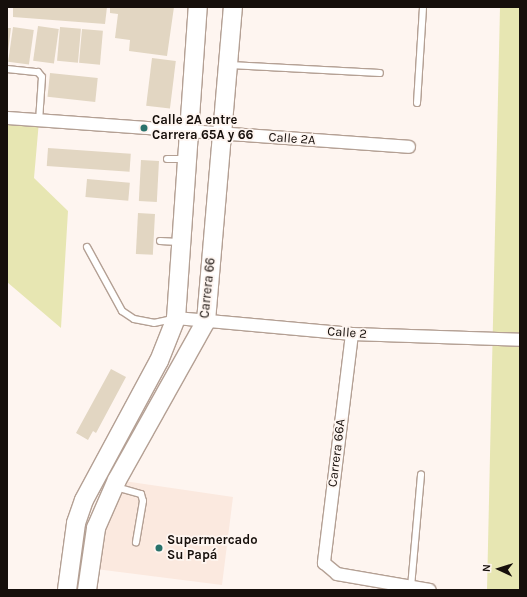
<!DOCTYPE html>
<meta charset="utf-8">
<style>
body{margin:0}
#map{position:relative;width:527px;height:597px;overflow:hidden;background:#fef5f0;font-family:Karla,sans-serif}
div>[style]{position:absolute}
.built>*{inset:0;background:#fbe9df}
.green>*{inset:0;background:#e7e6b2}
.building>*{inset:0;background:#e2d6c2;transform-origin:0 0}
.roads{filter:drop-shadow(1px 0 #b4a094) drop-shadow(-1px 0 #b4a094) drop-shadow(0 1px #b4a094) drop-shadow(0 -1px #b4a094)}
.lane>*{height:6px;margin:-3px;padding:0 3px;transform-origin:3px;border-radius:3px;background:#fff}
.street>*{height:12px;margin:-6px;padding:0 6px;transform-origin:6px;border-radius:6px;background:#fff}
.secondary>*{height:18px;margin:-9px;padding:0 9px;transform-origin:9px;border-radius:9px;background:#fff}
.dots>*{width:11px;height:11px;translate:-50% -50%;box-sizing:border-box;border:2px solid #fef5f0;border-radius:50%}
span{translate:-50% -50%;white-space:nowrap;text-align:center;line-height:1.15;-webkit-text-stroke:3.5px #fef5f0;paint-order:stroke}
.poi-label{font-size:13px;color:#160f0b;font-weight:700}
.left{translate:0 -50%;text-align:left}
.street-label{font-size:13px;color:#160f0b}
.frame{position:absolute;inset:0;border:8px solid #160f0b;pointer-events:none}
.north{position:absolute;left:479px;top:549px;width:40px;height:40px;-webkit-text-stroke:3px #fef5f0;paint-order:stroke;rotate:274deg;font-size:11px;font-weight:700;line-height:16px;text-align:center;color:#160f0b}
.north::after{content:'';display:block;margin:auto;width:14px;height:18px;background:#160f0b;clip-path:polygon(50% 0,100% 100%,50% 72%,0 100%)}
</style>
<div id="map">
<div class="built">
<div style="clip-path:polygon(117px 480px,233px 497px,222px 585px,88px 568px)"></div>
</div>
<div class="green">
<div style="clip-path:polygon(500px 7px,520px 7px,520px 590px,487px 590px)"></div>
<div style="clip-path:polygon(7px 118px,39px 121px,34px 178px,68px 211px,61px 328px,7px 282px)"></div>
</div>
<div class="building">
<div style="clip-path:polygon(13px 7px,107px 7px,105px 24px,13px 17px)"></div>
<div style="clip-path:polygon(110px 7px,174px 7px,167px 56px,129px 51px,130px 40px,115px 38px,118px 14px,110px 13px)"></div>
<div style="left:38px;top:26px;width:21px;height:35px;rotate:8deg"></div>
<div style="left:13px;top:27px;width:21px;height:35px;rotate:8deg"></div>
<div style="left:60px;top:27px;width:21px;height:34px;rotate:5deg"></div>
<div style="clip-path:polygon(7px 28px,11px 28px,8px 52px,7px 52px)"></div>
<div style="left:82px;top:29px;width:21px;height:34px;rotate:5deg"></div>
<div style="left:152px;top:58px;width:24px;height:48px;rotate:7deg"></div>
<div style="left:50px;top:73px;width:48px;height:24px;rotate:6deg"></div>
<div style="left:48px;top:148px;width:83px;height:18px;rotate:4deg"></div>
<div style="left:141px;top:160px;width:18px;height:41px;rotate:3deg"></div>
<div style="left:87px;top:179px;width:43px;height:18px;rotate:5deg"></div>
<div style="left:138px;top:213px;width:17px;height:41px;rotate:3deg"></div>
<div style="clip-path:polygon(111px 369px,126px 377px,96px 433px,93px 431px,88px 440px,76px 433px)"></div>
</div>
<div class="roads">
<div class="lane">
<div style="left:230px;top:65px;width:150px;rotate:3.1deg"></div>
<div style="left:7px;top:69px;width:31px;rotate:6deg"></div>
<div style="left:38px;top:72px;width:6px;rotate:51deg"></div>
<div style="left:42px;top:77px;width:44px;rotate:93.9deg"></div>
<div style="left:417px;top:103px;width:96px;rotate:-86.4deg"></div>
<div style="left:167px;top:159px;width:18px"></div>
<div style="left:160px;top:241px;width:19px;rotate:3deg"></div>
<div style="left:87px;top:247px;width:73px;rotate:61.3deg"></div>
<div style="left:122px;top:311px;width:14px;rotate:34deg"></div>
<div style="left:134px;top:319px;width:20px;rotate:11deg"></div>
<div style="left:154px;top:323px;width:19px;rotate:-12deg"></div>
<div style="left:116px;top:487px;width:26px;rotate:16deg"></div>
<div style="left:141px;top:494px;width:7px;rotate:74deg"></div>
<div style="left:143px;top:501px;width:42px;rotate:99.7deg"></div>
<div style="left:411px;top:587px;width:113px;rotate:-84.9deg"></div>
</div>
<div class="street">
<div style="left:7px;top:118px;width:403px;rotate:4.1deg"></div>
<div style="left:176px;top:318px;width:177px;rotate:5.2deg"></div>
<div style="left:352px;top:334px;width:168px;rotate:2deg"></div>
<div style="left:352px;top:334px;width:231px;rotate:97deg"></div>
<div style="left:324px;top:563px;width:17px;rotate:40deg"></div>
<div style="left:337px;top:574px;width:94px;rotate:9.8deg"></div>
</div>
<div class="secondary">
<div style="left:67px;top:590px;width:68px;rotate:-82.3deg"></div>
<div style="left:76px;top:523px;width:24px;rotate:-71deg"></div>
<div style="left:84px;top:500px;width:158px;rotate:-61.7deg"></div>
<div style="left:159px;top:361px;width:46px;rotate:-68.4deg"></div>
<div style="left:176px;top:318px;width:312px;rotate:-86deg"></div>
<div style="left:87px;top:590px;width:63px;rotate:-81.7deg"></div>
<div style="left:96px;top:528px;width:52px;rotate:-66.4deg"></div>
<div style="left:117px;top:480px;width:182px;rotate:-60.8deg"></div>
<div style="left:206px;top:321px;width:315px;rotate:-85.1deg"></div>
</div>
</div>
<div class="dots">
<div style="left:144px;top:128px;background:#29726b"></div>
<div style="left:159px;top:548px;background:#29726b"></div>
</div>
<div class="poi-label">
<span class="left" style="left:152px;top:128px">Calle 2A entre<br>Carrera 65A y 66</span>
<span class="left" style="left:167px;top:548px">Supermercado<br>Su Papá</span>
</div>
<div class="street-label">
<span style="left:292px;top:139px;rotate:4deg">Calle 2A</span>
<span style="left:208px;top:288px;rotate:-84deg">Carrera 66</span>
<span style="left:347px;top:333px;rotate:4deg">Calle 2</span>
<span style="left:337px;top:453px;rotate:-83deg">Carrera 66A</span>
</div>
<div class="frame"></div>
<div class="north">N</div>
</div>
